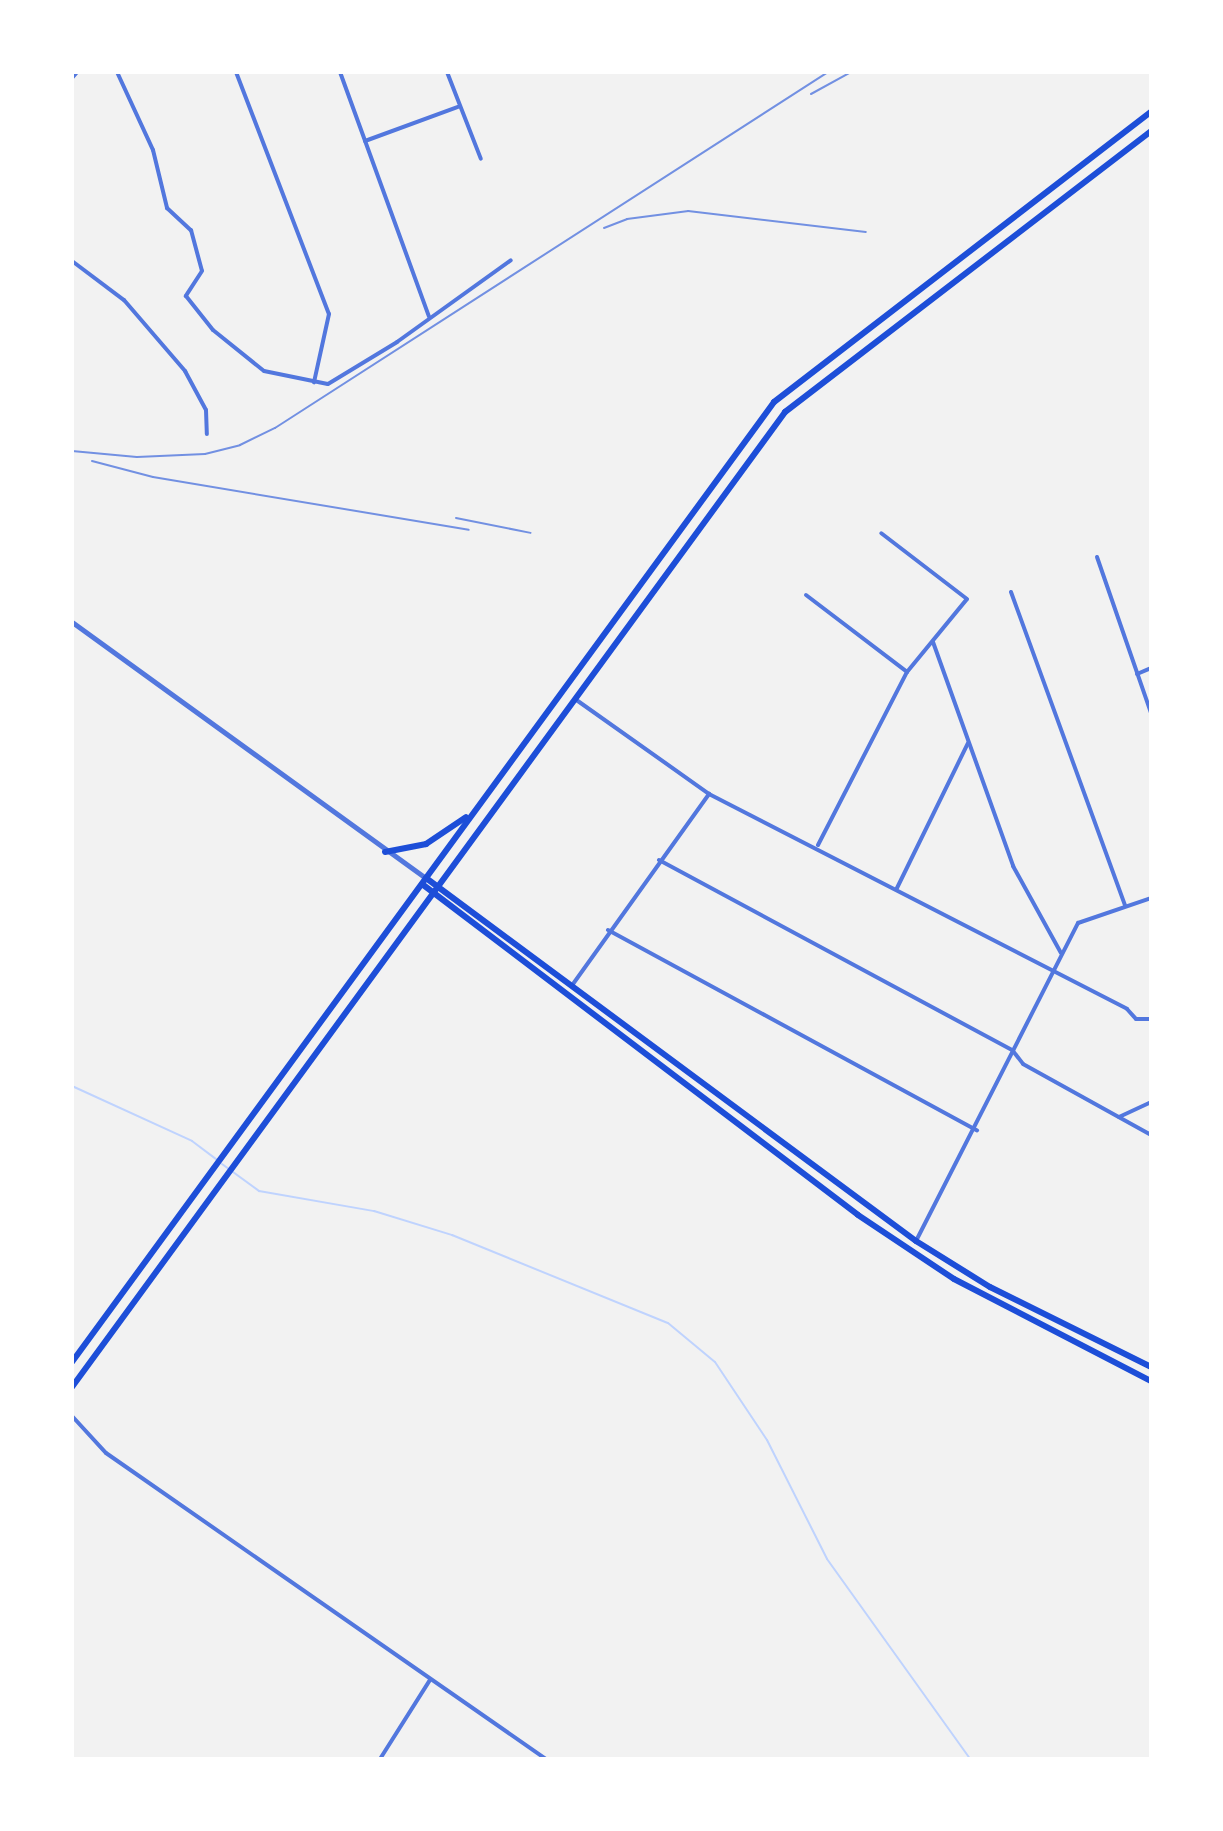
<!DOCTYPE html>
<style>
body{margin:0}
#map{position:relative;width:1223px;height:1831px;overflow:hidden;background:#f2f2f2;font-family:Overpass,sans-serif}
div>[style]{position:absolute}
.stream>*{height:2px;margin:-1px;padding:0 1px;transform-origin:1px;border-radius:1px;background:#bfd3fe}
.minor>*{height:4px;margin:-2px;padding:0 2px;transform-origin:2px;border-radius:2px;background:#5277de}
.tertiary>*{height:5px;margin:-2.5px;padding:0 2.5px;transform-origin:2.5px;border-radius:2.5px;background:#5277de}
.secondary>*{height:6px;margin:-3px;padding:0 3px;transform-origin:3px;border-radius:3px;background:#1d4ed8}
.rail>*{height:2px;margin:-1px;padding:0 1px;transform-origin:1px;border-radius:1px;background:#7290e2}
span{translate:-50% -50%;white-space:nowrap;text-align:center;line-height:1.15;-webkit-text-stroke:8px #fff;paint-order:stroke}
.frame{position:absolute;inset:0;border:74px solid #fff;pointer-events:none}
</style>
<div id="map">
<div class="stream">
<div style="left:72px;top:1086px;width:132px;rotate:24.6deg"></div>
<div style="left:192px;top:1141px;width:31px;rotate:37deg"></div>
<div style="left:222px;top:1164px;width:46px;rotate:36.1deg"></div>
<div style="left:259px;top:1191px;width:117px;rotate:9.9deg"></div>
<div style="left:374px;top:1211px;width:82px;rotate:17.1deg"></div>
<div style="left:452px;top:1235px;width:233px;rotate:22.2deg"></div>
<div style="left:668px;top:1323px;width:61px;rotate:39.7deg"></div>
<div style="left:715px;top:1362px;width:94px;rotate:56.3deg"></div>
<div style="left:767px;top:1440px;width:133px;rotate:63.2deg"></div>
<div style="left:827px;top:1559px;width:246px;rotate:54.4deg"></div>
</div>
<div class="minor">
<div style="left:117px;top:72px;width:86px;rotate:65.2deg"></div>
<div style="left:153px;top:150px;width:60px;rotate:76.4deg"></div>
<div style="left:167px;top:208px;width:33px;rotate:43deg"></div>
<div style="left:191px;top:230px;width:42px;rotate:75deg"></div>
<div style="left:202px;top:271px;width:30px;rotate:123deg"></div>
<div style="left:186px;top:296px;width:43px;rotate:51.5deg"></div>
<div style="left:213px;top:330px;width:65px;rotate:38.8deg"></div>
<div style="left:264px;top:371px;width:65px;rotate:11.5deg"></div>
<div style="left:328px;top:384px;width:81px;rotate:-31.3deg"></div>
<div style="left:397px;top:342px;width:140px;rotate:-35.7deg"></div>
<div style="left:236px;top:72px;width:259px;rotate:69deg"></div>
<div style="left:329px;top:314px;width:70px;rotate:102.4deg"></div>
<div style="left:340px;top:72px;width:260px;rotate:70deg"></div>
<div style="left:447px;top:72px;width:93px;rotate:68.7deg"></div>
<div style="left:72px;top:78px;width:8px;rotate:-50deg"></div>
<div style="left:365px;top:141px;width:99px;rotate:-20.1deg"></div>
<div style="left:72px;top:261px;width:65px;rotate:36.9deg"></div>
<div style="left:124px;top:300px;width:94px;rotate:49.3deg"></div>
<div style="left:185px;top:371px;width:44px;rotate:61.7deg"></div>
<div style="left:206px;top:410px;width:24px;rotate:88deg"></div>
<div style="left:1097px;top:557px;width:165px;rotate:70.9deg"></div>
<div style="left:1011px;top:592px;width:334px;rotate:70deg"></div>
<div style="left:806px;top:595px;width:127px;rotate:37.3deg"></div>
<div style="left:933px;top:642px;width:238px;rotate:70.3deg"></div>
<div style="left:1013px;top:866px;width:99px;rotate:61.1deg"></div>
<div style="left:1137px;top:674px;width:15px;rotate:-23deg"></div>
<div style="left:575px;top:699px;width:164px;rotate:35.3deg"></div>
<div style="left:709px;top:794px;width:470px;rotate:27.2deg"></div>
<div style="left:1127px;top:1009px;width:13px;rotate:48deg"></div>
<div style="left:1136px;top:1019px;width:15px"></div>
<div style="left:818px;top:845px;width:195px;rotate:-62.8deg"></div>
<div style="left:907px;top:672px;width:94px;rotate:-50.6deg"></div>
<div style="left:967px;top:599px;width:108px;rotate:-142.5deg"></div>
<div style="left:659px;top:860px;width:402px;rotate:28.3deg"></div>
<div style="left:1013px;top:1051px;width:16px;rotate:52deg"></div>
<div style="left:1023px;top:1064px;width:146px;rotate:29deg"></div>
<div style="left:897px;top:888px;width:161px;rotate:-63.9deg"></div>
<div style="left:608px;top:930px;width:420px;rotate:28.5deg"></div>
<div style="left:573px;top:984px;width:234px;rotate:-54.4deg"></div>
<div style="left:1119px;top:1117px;width:35px;rotate:-25deg"></div>
<div style="left:916px;top:1241px;width:357px;rotate:-63deg"></div>
<div style="left:1078px;top:923px;width:77px;rotate:-18.9deg"></div>
<div style="left:72px;top:1416px;width:50px;rotate:47.4deg"></div>
<div style="left:106px;top:1453px;width:536px;rotate:34.82deg"></div>
<div style="left:380px;top:1759px;width:93px;rotate:-57.7deg"></div>
</div>
<div class="tertiary">
<div style="left:72px;top:622px;width:437px;rotate:35.9deg"></div>
</div>
<div class="secondary">
<div style="left:385px;top:852px;width:42px;rotate:-11deg"></div>
<div style="left:426px;top:844px;width:48px;rotate:-34deg"></div>
<div style="left:426px;top:878px;width:610px;rotate:36.53deg"></div>
<div style="left:916px;top:1241px;width:87px;rotate:31.9deg"></div>
<div style="left:990px;top:1287px;width:180px;rotate:26.4deg"></div>
<div style="left:422px;top:884px;width:547px;rotate:37.2deg"></div>
<div style="left:858px;top:1215px;width:115px;rotate:33.7deg"></div>
<div style="left:954px;top:1279px;width:222px;rotate:27.4deg"></div>
<div style="left:72px;top:1362px;width:1189px;rotate:-53.82deg"></div>
<div style="left:774px;top:402px;width:476px;rotate:-37.6deg"></div>
<div style="left:72px;top:1387px;width:1208px;rotate:-53.82deg"></div>
<div style="left:785px;top:412px;width:461px;rotate:-37.5deg"></div>
</div>
<div class="rail">
<div style="left:811px;top:94px;width:46px;rotate:-28.8deg"></div>
<div style="left:604px;top:228px;width:25px;rotate:-21deg"></div>
<div style="left:627px;top:219px;width:62px;rotate:-7.5deg"></div>
<div style="left:688px;top:211px;width:179px;rotate:6.7deg"></div>
<div style="left:72px;top:451px;width:65px;rotate:5.3deg"></div>
<div style="left:137px;top:457px;width:68px;rotate:-2.5deg"></div>
<div style="left:205px;top:454px;width:36px;rotate:-14deg"></div>
<div style="left:240px;top:445px;width:39px;rotate:-26deg"></div>
<div style="left:275px;top:428px;width:658px;rotate:-32.77deg"></div>
<div style="left:92px;top:461px;width:63px;rotate:14.7deg"></div>
<div style="left:153px;top:477px;width:320px;rotate:9.5deg"></div>
<div style="left:456px;top:518px;width:76px;rotate:11.3deg"></div>
</div>
<div class="frame"></div>
</div>
